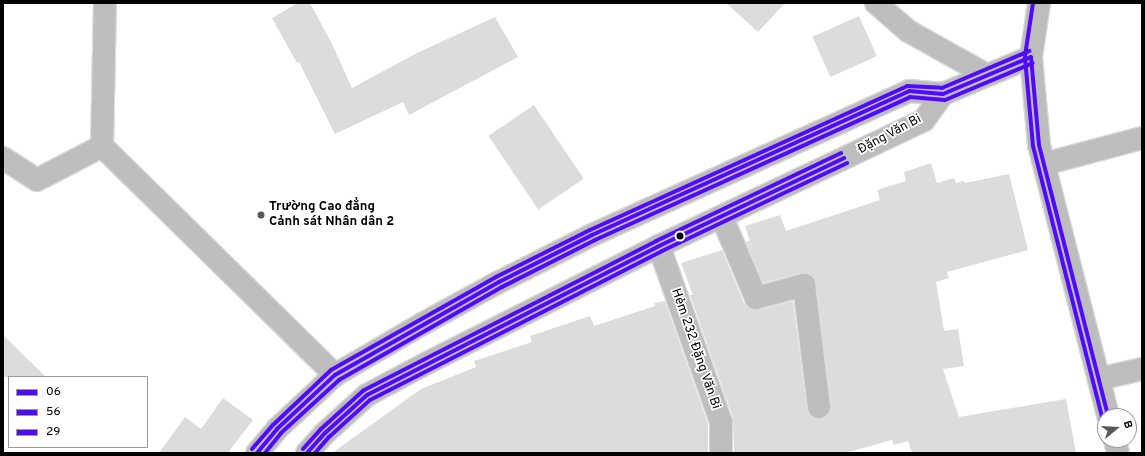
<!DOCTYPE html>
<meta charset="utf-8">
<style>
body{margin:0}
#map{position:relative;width:1145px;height:456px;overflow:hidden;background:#fff;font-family:Overpass,sans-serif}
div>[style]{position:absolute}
.building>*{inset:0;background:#dcdcdc;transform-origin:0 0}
.roads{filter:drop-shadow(1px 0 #dbdbdb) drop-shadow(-1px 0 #dbdbdb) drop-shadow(0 1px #dbdbdb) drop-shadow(0 -1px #dbdbdb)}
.minor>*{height:22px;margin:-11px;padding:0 11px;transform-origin:11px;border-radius:11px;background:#bebebe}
.major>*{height:22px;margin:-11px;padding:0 11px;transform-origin:11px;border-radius:11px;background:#bdbdbd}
.bus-1>*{height:4px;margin:-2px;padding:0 2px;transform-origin:2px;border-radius:2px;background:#4f0aff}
.bus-2>*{height:4px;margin:-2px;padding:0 2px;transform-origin:2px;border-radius:2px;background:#4f0aff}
.bus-3>*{height:4px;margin:-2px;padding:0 2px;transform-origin:2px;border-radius:2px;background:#4f0aff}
.dots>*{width:11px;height:11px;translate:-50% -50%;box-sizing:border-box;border:2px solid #fff;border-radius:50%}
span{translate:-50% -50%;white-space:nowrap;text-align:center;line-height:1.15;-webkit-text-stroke:3.5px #fff;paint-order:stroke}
.street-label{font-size:13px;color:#000}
.poi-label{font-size:13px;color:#000;font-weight:700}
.left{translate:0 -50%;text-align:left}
.frame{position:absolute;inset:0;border:4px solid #000;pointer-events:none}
.legend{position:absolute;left:8px;top:376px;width:140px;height:72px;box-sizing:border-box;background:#fff;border:1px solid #999;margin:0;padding:5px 7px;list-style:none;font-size:12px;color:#000}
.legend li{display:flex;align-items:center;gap:8px;height:20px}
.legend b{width:20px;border:1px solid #999}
.north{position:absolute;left:1097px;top:408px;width:40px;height:40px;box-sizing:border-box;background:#fff;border:1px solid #999;border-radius:50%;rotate:72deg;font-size:11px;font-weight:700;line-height:16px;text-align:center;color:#000}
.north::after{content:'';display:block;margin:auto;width:14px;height:18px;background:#595959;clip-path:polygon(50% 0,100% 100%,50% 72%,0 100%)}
</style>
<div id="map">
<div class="building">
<div style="clip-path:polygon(298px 3px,310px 3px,332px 44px,352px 88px,415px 54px,495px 17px,518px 57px,409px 115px,403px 102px,335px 134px,299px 62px,297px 63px,272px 18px)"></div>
<div style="clip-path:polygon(726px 3px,785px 3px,758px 32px)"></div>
<div style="left:859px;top:16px;width:44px;height:51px;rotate:66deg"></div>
<div style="left:534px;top:105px;width:89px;height:55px;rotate:56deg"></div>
<div style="clip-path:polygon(931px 163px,937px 183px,954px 178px,956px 183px,964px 181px,965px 183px,1009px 174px,1028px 250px,947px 272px,949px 278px,936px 282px,944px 331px,958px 329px,964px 366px,943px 369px,959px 417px,1066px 399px,1076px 453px,912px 453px,908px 441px,894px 445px,892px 440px,845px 453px,734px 453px,733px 418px,690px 295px,693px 295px,681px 263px,722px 250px,744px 303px,748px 308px,759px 310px,793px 301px,807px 409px,809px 414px,814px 418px,821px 419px,827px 417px,830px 412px,831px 405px,816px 283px,814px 277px,808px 273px,801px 273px,763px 283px,746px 242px,750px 241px,745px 226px,780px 215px,786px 231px,880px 200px,877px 190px,906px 181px,904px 172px)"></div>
<div style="clip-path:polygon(665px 301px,708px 424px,708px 453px,332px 453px,421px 389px,476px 367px,474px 361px,532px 342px,530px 336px,590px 316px,594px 326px,655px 306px,654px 303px)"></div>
<div style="clip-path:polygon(3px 335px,46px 377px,3px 377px)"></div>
<div style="clip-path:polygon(223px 398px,253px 420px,229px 451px,232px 453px,159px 453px,185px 417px,201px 429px)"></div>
</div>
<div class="roads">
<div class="minor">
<div style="left:876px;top:3px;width:43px;rotate:41.2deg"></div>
<div style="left:908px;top:31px;width:90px;rotate:29.1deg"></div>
<div style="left:102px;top:146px;width:143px;rotate:-88.8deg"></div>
<div style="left:3px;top:158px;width:40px;rotate:32.9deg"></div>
<div style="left:37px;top:180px;width:73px;rotate:-27.6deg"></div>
<div style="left:102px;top:146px;width:327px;rotate:44.5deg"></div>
<div style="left:1044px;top:164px;width:101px;rotate:-14.9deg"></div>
<div style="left:722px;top:217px;width:88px;rotate:67.2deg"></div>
<div style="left:756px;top:298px;width:50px;rotate:-15.2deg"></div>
<div style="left:804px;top:285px;width:123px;rotate:83deg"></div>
<div style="left:659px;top:246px;width:187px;rotate:70.6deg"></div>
<div style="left:721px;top:422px;width:31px;rotate:90deg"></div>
<div style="left:1099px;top:379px;width:44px;rotate:-13.1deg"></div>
</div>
<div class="major">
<div style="left:1039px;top:3px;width:55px;rotate:98.4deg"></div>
<div style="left:1031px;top:57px;width:88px;rotate:84.8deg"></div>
<div style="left:1039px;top:145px;width:280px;rotate:75.7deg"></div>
<div style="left:1115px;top:440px;width:13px;rotate:77deg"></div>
<div style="left:257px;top:453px;width:31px;rotate:-50deg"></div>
<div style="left:277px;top:429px;width:79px;rotate:-43deg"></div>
<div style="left:335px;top:375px;width:103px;rotate:-30.3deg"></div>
<div style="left:424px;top:323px;width:85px;rotate:-28.7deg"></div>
<div style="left:499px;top:282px;width:104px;rotate:-26.8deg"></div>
<div style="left:592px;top:235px;width:348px;rotate:-24.4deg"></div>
<div style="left:909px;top:91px;width:34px;rotate:5deg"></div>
<div style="left:943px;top:94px;width:95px;rotate:-22.8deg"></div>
<div style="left:307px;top:453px;width:27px;rotate:-48deg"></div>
<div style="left:325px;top:433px;width:57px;rotate:-42.1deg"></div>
<div style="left:367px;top:395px;width:70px;rotate:-28deg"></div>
<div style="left:429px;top:362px;width:258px;rotate:-26.8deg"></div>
<div style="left:659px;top:246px;width:293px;rotate:-25.4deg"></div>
<div style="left:924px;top:120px;width:32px;rotate:-54deg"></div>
</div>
</div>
<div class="bus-1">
<div style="left:1031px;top:57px;width:88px;rotate:84.8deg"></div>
<div style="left:1039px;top:145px;width:280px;rotate:75.7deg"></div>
<div style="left:257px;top:453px;width:31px;rotate:-50deg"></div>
<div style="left:277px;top:429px;width:79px;rotate:-43deg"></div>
<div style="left:335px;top:375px;width:189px;rotate:-29.6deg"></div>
<div style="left:499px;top:282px;width:104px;rotate:-26.8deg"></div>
<div style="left:592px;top:235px;width:348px;rotate:-24.4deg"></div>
<div style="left:909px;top:91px;width:34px;rotate:5deg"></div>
<div style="left:943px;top:94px;width:95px;rotate:-22.8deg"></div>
<div style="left:307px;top:453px;width:27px;rotate:-48deg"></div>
<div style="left:325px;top:433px;width:57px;rotate:-42.1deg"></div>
<div style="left:367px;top:395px;width:328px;rotate:-27deg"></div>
<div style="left:659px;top:246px;width:205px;rotate:-25.4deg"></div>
</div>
<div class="bus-2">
<div style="left:1025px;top:58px;width:88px;rotate:84.8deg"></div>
<div style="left:1033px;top:146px;width:280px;rotate:75.7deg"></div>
<div style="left:265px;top:453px;width:26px;rotate:-51deg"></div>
<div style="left:281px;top:433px;width:79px;rotate:-42.4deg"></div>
<div style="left:339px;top:380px;width:188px;rotate:-29.7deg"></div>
<div style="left:502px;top:287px;width:104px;rotate:-26.8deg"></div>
<div style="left:595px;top:240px;width:346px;rotate:-24.4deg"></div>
<div style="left:910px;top:97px;width:35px;rotate:5deg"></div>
<div style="left:945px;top:100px;width:95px;rotate:-22.8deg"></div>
<div style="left:315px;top:453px;width:21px;rotate:-49deg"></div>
<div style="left:329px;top:437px;width:55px;rotate:-42.1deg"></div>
<div style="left:370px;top:400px;width:328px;rotate:-27deg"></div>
<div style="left:662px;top:251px;width:205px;rotate:-25.4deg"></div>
</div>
<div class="bus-3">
<div style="left:1025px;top:56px;width:54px;rotate:-81.4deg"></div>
<div style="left:252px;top:449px;width:32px;rotate:-49deg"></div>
<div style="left:273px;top:425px;width:80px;rotate:-43.5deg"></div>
<div style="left:331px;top:370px;width:189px;rotate:-29.4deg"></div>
<div style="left:496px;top:277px;width:105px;rotate:-26.6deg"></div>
<div style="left:590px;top:230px;width:348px;rotate:-24.4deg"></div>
<div style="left:907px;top:86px;width:35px;rotate:3deg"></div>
<div style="left:942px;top:88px;width:95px;rotate:-23deg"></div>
<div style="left:303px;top:449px;width:27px;rotate:-48deg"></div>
<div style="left:321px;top:429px;width:58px;rotate:-42.2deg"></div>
<div style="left:364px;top:390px;width:328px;rotate:-27deg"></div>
<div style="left:656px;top:241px;width:205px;rotate:-25.4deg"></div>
</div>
<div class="dots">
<div style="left:261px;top:215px;background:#595959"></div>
<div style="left:680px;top:236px;background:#000"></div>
</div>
<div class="street-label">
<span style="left:890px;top:135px;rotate:-28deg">Đặng Văn Bi</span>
<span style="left:695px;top:349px;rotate:71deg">Hẻm 232 Đặng Văn Bi</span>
</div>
<div class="poi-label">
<span class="left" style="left:269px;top:215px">Trường Cao đẳng<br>Cảnh sát Nhân dân 2</span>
</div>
<div class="frame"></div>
<ul class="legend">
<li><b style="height:5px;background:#4f0aff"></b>06</li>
<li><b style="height:5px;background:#4f0aff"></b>56</li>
<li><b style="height:5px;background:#4f0aff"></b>29</li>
</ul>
<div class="north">B</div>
</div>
